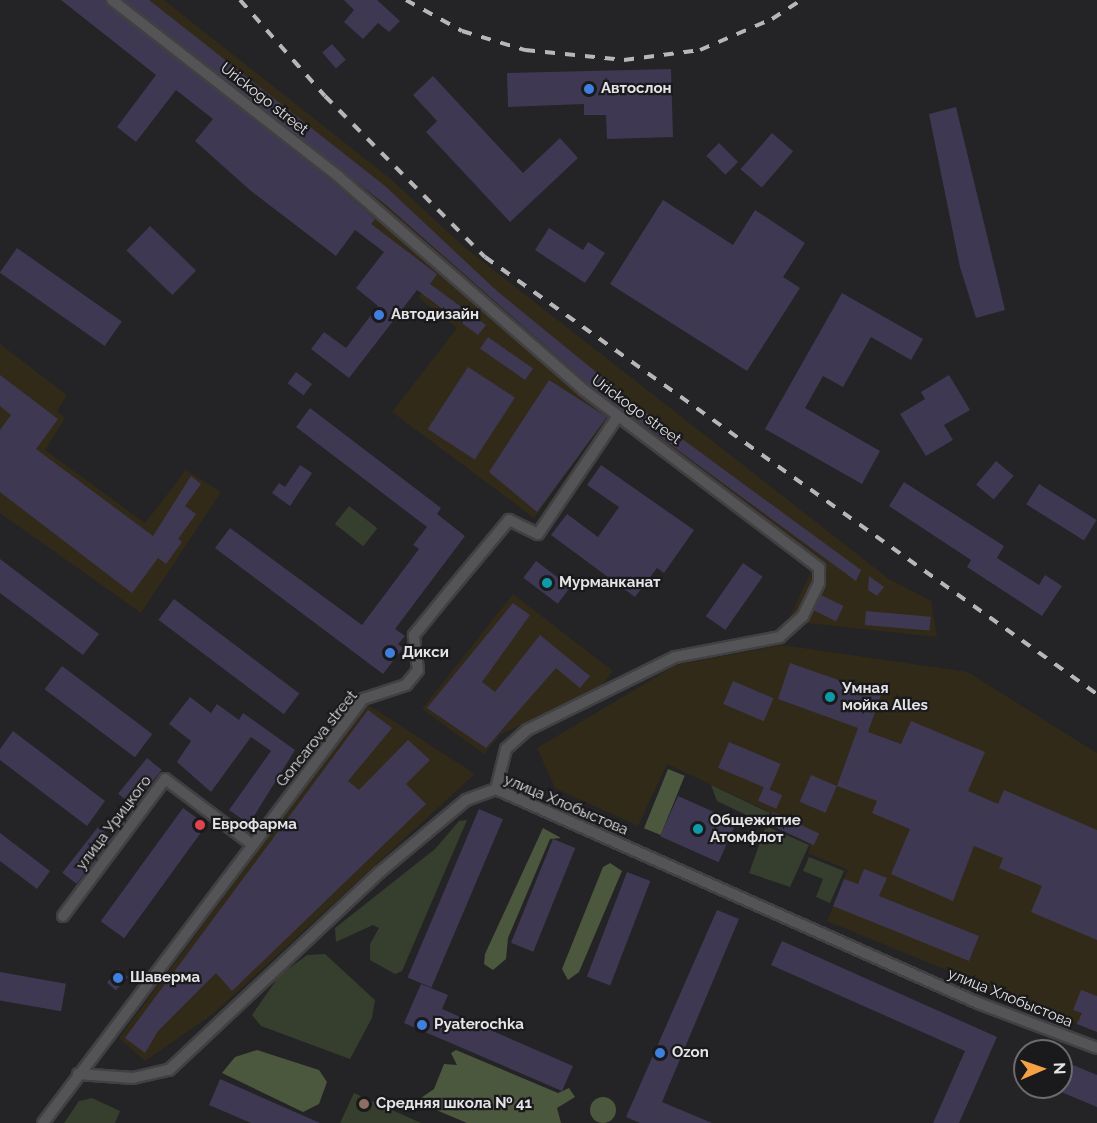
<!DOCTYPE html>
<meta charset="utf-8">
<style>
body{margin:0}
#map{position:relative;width:1097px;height:1123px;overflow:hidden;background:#242326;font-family:Raleway,sans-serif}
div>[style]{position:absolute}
.industrial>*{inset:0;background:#312a19}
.green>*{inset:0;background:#363f2d;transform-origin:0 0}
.forest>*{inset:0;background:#4c583d;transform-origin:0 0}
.round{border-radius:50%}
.building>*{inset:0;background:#3f3852;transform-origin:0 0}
.roads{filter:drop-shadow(2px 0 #414042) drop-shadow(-2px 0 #414042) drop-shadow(0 2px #414042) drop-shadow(0 -2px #414042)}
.street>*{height:10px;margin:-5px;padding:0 5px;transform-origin:5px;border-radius:5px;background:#545356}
.rail>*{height:4px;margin-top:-2px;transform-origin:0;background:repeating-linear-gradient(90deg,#b7b6b9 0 10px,transparent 0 20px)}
.dots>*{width:16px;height:16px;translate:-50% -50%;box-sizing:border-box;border:3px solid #1a1a1c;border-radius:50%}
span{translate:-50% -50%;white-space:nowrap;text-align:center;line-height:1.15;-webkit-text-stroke:4.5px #1a1a1c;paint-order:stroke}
.poi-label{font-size:15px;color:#e4e3e5;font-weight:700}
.left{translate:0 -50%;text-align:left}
.street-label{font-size:15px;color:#e4e3e5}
.north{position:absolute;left:1013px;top:1039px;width:60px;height:60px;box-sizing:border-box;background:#1a1a1c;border:2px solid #6b6a6c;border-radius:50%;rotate:88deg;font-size:16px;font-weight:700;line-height:24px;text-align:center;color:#e4e3e5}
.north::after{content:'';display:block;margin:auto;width:21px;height:27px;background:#f5a246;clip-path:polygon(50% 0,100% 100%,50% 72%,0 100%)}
</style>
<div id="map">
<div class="industrial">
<div style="clip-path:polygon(61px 0,164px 0,392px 180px,463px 246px,889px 579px,931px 601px,937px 637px,788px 621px,813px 567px,610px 414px,534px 518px,392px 412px,457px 328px,418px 297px,428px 286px)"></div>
<div style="clip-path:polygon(0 344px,67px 395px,57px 411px,65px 418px,45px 450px,145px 523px,186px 470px,221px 492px,141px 613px,0 513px)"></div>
<div style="clip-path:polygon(513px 594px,613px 671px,600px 687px,501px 734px,484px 754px,422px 709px)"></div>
<div style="clip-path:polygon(782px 645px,968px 672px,1097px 753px,1097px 1032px,827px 921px,848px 870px,808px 853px,811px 844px,768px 824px,772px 813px,667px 764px,638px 826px,555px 788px,537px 748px,676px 665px)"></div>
<div style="clip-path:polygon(367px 704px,475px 774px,213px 1014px,145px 1061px,119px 1038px)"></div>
</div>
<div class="green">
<div style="left:349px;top:506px;width:36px;height:23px;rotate:38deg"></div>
<div style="clip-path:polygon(711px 785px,770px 813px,765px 824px,717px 801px)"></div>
<div style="clip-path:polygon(467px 820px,402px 971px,395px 974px,370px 960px,370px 944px,379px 928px,373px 925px,336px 942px,335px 928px,435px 849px,459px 821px)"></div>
<div style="clip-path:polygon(766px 826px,809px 845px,790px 887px,749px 873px)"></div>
<div style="clip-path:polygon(809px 857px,844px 871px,830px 903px,816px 897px,823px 879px,803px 871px)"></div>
<div style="clip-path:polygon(325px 954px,375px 1000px,372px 1018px,350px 1059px,261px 1026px,252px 1015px,279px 976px,307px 955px)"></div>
<div style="clip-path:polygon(354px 1093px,421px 1123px,340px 1123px)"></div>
<div style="clip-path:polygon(92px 1098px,120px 1111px,115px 1123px,64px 1123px,79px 1101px)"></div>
</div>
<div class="forest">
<div style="left:668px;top:769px;width:18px;height:64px;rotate:22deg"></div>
<div style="clip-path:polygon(543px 828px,561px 838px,550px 839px,508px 938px,506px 959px,493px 970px,484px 964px,485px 954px)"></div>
<div style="clip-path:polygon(610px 863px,622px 871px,579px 972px,568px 980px,562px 969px,603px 867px)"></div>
<div style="clip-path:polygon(257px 1050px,319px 1070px,327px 1082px,319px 1104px,303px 1112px,222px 1073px,235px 1057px)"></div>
<div style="clip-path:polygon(456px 1050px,558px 1093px,569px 1088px,575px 1097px,557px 1108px,561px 1123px,467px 1123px,422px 1104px,418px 1100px,434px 1089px,444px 1064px,457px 1065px,451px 1053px)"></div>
<div class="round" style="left:590px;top:1097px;width:26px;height:26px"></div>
</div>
<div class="building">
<div style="clip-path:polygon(61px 0,105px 0,334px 183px,375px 219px,371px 224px,437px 274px,430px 284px,486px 325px,478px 335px,417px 290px,349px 378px,311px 349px,324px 332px,346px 348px,378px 306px,356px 288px,384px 252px,355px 230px,336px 256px,251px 191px,195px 141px,213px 119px,176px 90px,136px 142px,117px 127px,156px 75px)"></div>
<div style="clip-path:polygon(124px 0,149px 0,385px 186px,497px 291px,640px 408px,861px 570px,856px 581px,592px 387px,386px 205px)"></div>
<div style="clip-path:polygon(344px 0,377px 0,400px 21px,389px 32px,378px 23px,363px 39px,344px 22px,354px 10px)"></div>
<div style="left:332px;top:44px;width:21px;height:13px;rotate:49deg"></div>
<div style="clip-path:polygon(671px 69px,673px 137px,607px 139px,606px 115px,584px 115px,584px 104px,508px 107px,507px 73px)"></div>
<div style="clip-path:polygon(433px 76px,523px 173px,560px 138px,578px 158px,510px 222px,426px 132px,437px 121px,413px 95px)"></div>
<div style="clip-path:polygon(956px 107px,1005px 310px,976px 318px,960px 267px,929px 114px)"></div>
<div style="left:772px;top:133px;width:28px;height:48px;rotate:41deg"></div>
<div style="left:719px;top:143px;width:27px;height:18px;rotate:45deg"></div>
<div style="clip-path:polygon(663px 200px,733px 245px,755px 210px,805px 243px,783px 277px,800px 288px,747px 371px,610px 284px)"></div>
<div style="left:150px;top:226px;width:64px;height:34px;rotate:44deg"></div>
<div style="clip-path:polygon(549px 228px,583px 250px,588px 242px,605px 253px,585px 283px,535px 250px)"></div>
<div style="left:17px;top:248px;width:128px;height:30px;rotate:35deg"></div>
<div style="clip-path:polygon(842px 293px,923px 339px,911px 360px,871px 337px,843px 387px,823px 376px,805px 408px,880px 451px,862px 484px,765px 429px)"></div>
<div style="left:488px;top:337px;width:55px;height:14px;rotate:35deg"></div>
<div style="left:468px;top:367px;width:56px;height:74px;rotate:33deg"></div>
<div style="left:296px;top:372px;width:20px;height:14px;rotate:37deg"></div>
<div style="clip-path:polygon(0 375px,58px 419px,36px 449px,153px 536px,191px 476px,201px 484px,185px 506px,196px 514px,178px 539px,182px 542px,166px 564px,158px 558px,132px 593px,0 492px,0 430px,11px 415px,0 406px)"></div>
<div style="clip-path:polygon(949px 375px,970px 410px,944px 425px,953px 440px,926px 456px,900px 414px,925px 399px,921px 392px)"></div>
<div style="clip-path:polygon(549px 380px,607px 417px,537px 512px,489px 472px)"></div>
<div style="clip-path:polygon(310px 408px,441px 508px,437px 514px,465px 536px,395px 629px,405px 636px,398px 644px,403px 648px,383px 674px,215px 548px,230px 528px,362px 625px,419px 549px,413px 545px,427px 527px,296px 427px)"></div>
<div style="left:996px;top:461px;width:23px;height:31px;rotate:40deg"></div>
<div style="clip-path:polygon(300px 465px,312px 473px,290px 506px,272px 493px,279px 483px,285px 487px)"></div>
<div style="clip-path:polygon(601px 465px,694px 530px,664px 573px,657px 568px,635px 597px,551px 535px,567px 514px,598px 537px,619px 507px,587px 485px)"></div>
<div style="clip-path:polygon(904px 482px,1004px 546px,997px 558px,1039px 585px,1045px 575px,1062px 586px,1042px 616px,967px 567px,971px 560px,889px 506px)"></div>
<div style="left:1039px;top:484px;width:68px;height:24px;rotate:32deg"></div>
<div style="clip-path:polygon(0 559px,99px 634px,83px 655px,0 593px)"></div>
<div style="left:536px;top:561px;width:43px;height:21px;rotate:37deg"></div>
<div style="left:743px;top:563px;width:24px;height:65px;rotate:35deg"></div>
<div style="clip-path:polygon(869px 576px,884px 587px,877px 596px,868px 590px)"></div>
<div style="left:821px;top:595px;width:25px;height:17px;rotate:26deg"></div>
<div style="left:174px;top:599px;width:157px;height:26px;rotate:37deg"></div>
<div style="clip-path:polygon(513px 603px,530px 615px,482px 682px,495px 692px,540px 635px,590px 676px,580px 688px,556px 668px,486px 748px,427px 708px)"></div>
<div style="left:866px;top:611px;width:65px;height:14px;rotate:5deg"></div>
<div style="clip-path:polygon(790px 663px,881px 695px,868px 732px,901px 744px,911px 721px,985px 752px,968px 791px,998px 804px,1004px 790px,1097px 830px,1097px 940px,1031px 912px,1042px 886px,999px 868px,1003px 858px,974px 846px,953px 901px,891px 874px,910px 829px,872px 813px,877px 801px,837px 786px,858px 728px,778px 699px)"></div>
<div style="left:62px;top:666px;width:113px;height:29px;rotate:37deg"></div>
<div style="left:733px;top:681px;width:44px;height:25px;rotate:23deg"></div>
<div style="clip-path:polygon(190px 697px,211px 713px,217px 704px,239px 720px,243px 713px,295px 750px,249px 824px,229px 810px,271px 751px,251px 737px,211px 792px,177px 762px,191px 741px,169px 724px)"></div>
<div style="clip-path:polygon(368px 710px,392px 728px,348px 781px,359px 790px,408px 740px,430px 760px,406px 784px,426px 804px,232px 991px,216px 973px,158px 1031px,145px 1053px,125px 1038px)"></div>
<div style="clip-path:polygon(13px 731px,105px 801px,87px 826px,0 760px,0 749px)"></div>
<div style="left:729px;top:742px;width:56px;height:28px;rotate:23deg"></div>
<div style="left:147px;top:758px;width:19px;height:46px;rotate:39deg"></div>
<div style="left:811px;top:775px;width:28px;height:29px;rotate:23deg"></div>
<div style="left:764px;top:787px;width:20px;height:15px;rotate:24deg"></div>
<div style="left:678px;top:796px;width:64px;height:44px;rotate:24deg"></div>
<div style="left:183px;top:808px;width:29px;height:140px;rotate:36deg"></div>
<div style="left:479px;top:809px;width:26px;height:183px;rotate:23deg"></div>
<div style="left:773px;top:812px;width:51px;height:13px;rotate:25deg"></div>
<div style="left:98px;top:827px;width:18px;height:58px;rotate:38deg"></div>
<div style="clip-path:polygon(0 833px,50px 871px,37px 889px,0 861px)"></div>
<div style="left:553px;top:839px;width:24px;height:112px;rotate:22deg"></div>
<div style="clip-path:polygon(864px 869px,887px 878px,879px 896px,979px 936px,969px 961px,833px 906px,844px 879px,858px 884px)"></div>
<div style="left:627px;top:872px;width:25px;height:112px;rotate:21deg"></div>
<div style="clip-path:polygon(717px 910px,739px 919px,662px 1102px,712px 1123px,640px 1123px,626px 1117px)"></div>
<div style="clip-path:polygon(782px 941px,997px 1037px,959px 1123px,933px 1123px,965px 1051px,771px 965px)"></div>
<div style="left:119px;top:969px;width:12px;height:18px;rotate:42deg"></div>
<div style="left:0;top:972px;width:67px;height:28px;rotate:10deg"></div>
<div style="clip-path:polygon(421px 984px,448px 995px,442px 1009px,573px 1066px,562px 1091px,404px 1023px)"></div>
<div style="clip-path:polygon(1081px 990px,1097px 996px,1097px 1032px,1077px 1024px,1082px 1013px,1073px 1010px)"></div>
<div style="clip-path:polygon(1061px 1060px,1097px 1075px,1097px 1107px,1061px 1092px)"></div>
<div style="clip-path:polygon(220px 1079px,320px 1123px,251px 1123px,209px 1105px)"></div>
</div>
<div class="roads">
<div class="street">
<div style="left:112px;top:0;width:288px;rotate:37.9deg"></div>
<div style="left:339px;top:177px;width:325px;rotate:41deg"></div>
<div style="left:584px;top:390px;width:295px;rotate:37.1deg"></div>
<div style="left:819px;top:568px;width:15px;rotate:90deg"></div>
<div style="left:819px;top:583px;width:37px;rotate:116deg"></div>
<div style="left:803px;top:616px;width:31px;rotate:138deg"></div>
<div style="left:780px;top:637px;width:107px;rotate:169.2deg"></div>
<div style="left:675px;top:657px;width:165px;rotate:153.7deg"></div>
<div style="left:527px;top:730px;width:28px;rotate:138deg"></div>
<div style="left:506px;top:749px;width:41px;rotate:104deg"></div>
<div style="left:63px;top:916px;width:171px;rotate:-53.3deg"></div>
<div style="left:165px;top:779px;width:110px;rotate:36.9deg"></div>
<div style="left:78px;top:1074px;width:55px;rotate:4.2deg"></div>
<div style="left:133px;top:1078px;width:37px;rotate:-13deg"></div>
<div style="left:169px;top:1070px;width:289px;rotate:-43.2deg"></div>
<div style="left:380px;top:872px;width:112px;rotate:-39.9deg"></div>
<div style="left:466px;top:800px;width:32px;rotate:-20deg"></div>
<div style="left:496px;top:789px;width:527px;rotate:23.94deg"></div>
<div style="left:978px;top:1003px;width:127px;rotate:20.7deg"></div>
<div style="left:43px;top:1123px;width:531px;rotate:-52.96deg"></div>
<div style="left:363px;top:699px;width:45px;rotate:-18deg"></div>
<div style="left:406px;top:685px;width:19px;rotate:-51deg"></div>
<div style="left:418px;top:670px;width:35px;rotate:-97deg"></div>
<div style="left:414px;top:635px;width:55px;rotate:-50.9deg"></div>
<div style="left:449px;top:592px;width:94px;rotate:-50.2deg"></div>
<div style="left:509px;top:520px;width:32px;rotate:26deg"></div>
<div style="left:538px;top:534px;width:143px;rotate:-55.9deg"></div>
</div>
</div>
<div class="rail">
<div style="left:240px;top:0;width:128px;rotate:48.5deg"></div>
<div style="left:325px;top:96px;width:227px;rotate:45.2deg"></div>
<div style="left:485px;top:257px;width:752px;rotate:35.53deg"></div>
<div style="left:406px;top:0;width:64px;rotate:29deg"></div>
<div style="left:462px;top:31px;width:66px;rotate:16.8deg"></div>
<div style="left:525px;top:50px;width:100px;rotate:5.8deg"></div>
<div style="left:624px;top:60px;width:77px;rotate:-7.5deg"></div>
<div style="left:700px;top:50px;width:78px;rotate:-23.3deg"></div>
<div style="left:772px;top:19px;width:35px;rotate:-33deg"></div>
</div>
<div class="dots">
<div style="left:589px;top:89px;background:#3f7fe0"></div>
<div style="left:379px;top:315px;background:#3f7fe0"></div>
<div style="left:547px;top:583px;background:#0f9aa8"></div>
<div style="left:390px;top:653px;background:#3f7fe0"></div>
<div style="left:830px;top:697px;background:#0f9aa8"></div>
<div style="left:200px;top:825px;background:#e0444e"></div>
<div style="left:698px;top:829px;background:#0f9aa8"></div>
<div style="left:118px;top:978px;background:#3f7fe0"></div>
<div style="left:422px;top:1025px;background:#3f7fe0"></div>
<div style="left:660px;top:1053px;background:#3f7fe0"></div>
<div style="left:364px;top:1104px;background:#8d6e63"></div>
</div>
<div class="poi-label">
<span class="left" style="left:601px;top:89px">Автослон</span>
<span class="left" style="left:391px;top:315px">Автодизайн</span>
<span class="left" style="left:559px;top:583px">Мурманканат</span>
<span class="left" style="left:402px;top:653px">Дикси</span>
<span class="left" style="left:842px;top:697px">Умная<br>мойка Alles</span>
<span class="left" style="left:710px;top:829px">Общежитие<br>Атомфлот</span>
<span class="left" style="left:212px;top:825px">Еврофарма</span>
<span class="left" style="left:130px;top:978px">Шаверма</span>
<span class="left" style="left:434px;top:1025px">Pyaterochka</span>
<span class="left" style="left:672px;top:1053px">Ozon</span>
<span class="left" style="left:376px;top:1104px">Средняя школа № 41</span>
</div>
<div class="street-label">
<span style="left:264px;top:99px;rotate:38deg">Urickogo street</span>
<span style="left:636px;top:410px;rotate:36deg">Urickogo street</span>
<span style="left:317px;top:739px;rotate:-51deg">Goncarova street</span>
<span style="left:566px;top:805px;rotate:23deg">улица Хлобыстова</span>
<span style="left:114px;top:823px;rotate:-53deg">улица Урицкого</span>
<span style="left:1010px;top:998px;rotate:22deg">улица Хлобыстова</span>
</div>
<div class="north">N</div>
</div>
